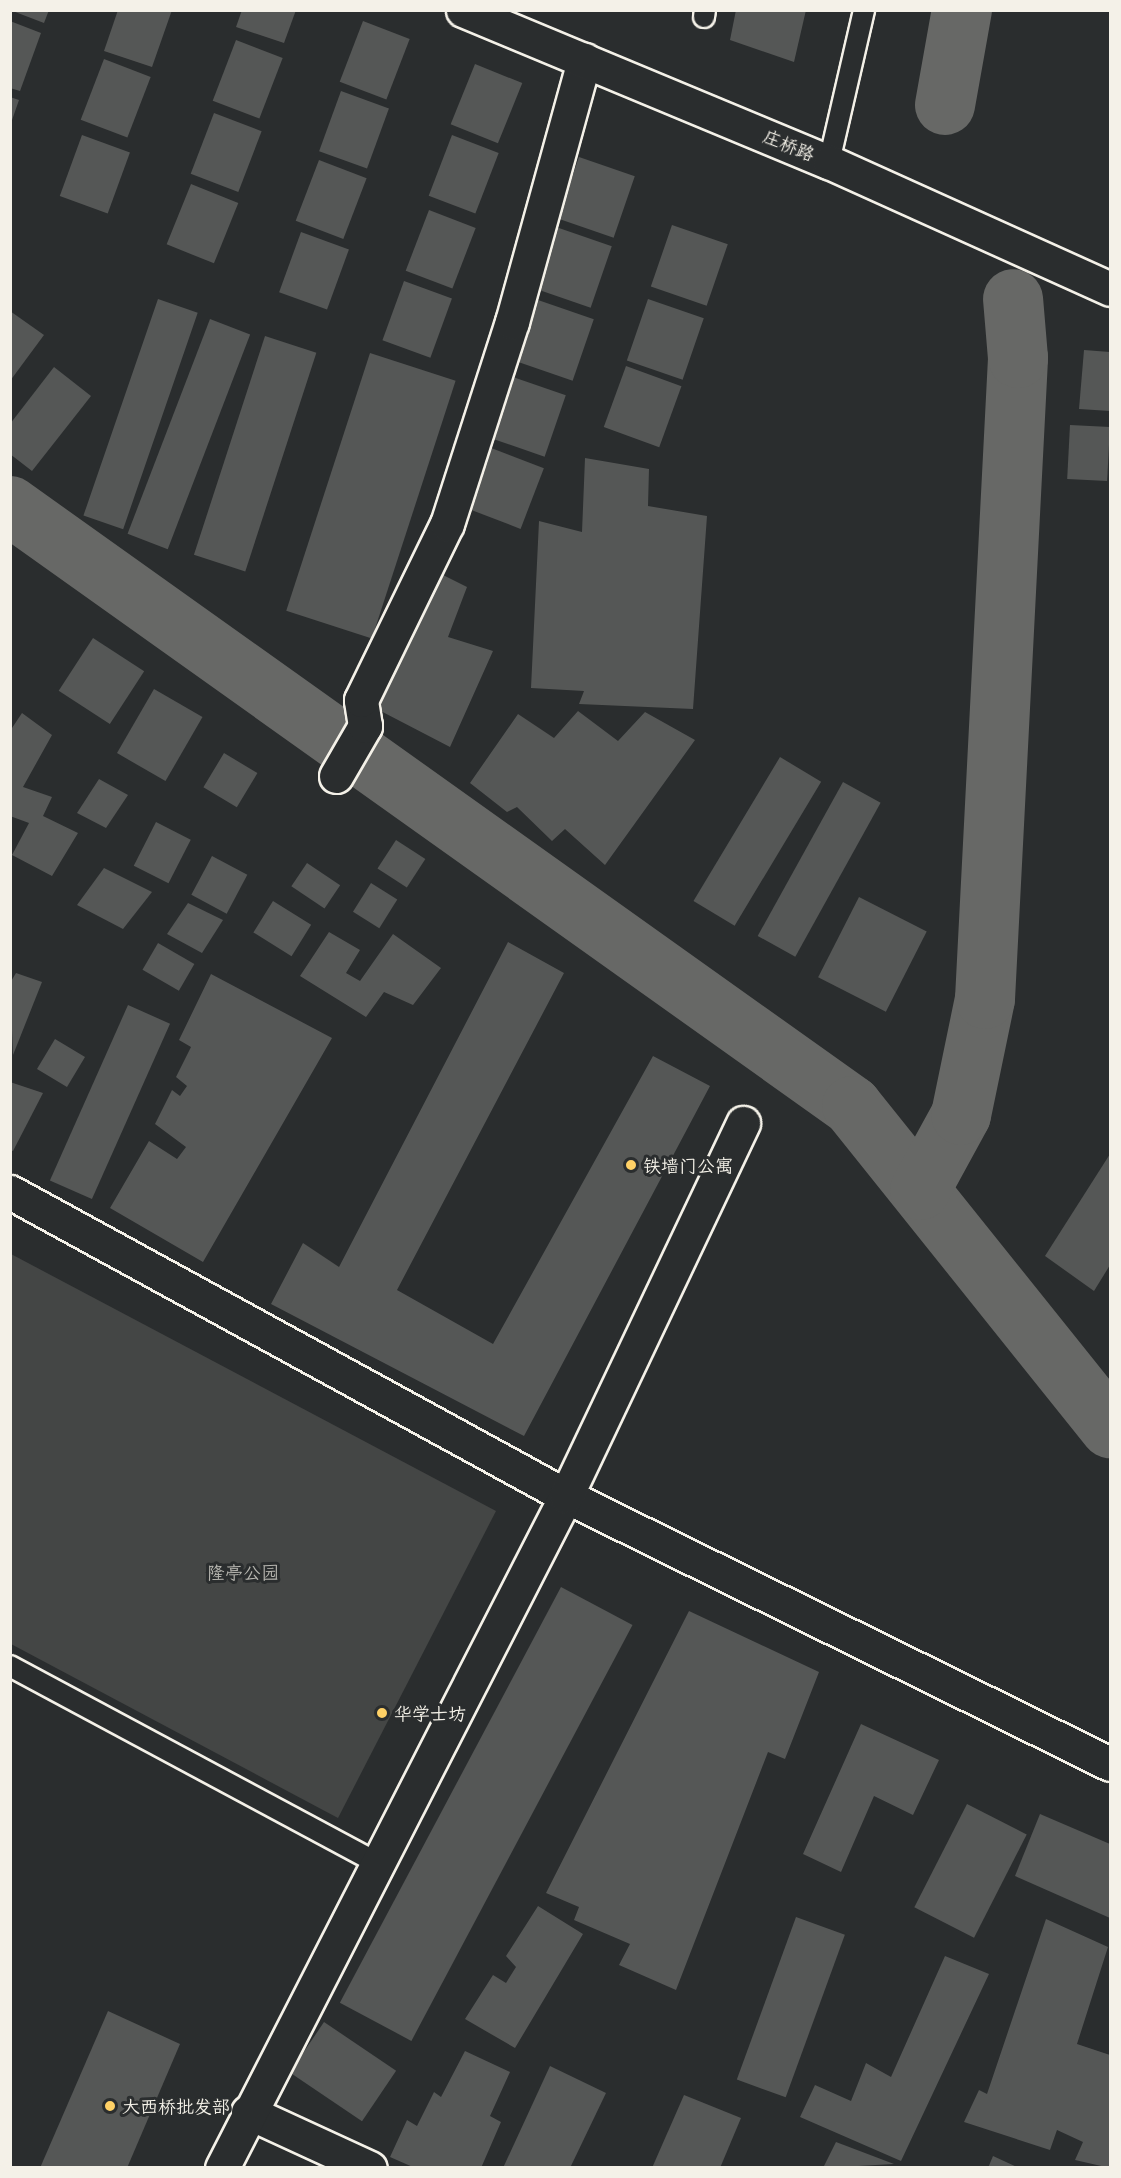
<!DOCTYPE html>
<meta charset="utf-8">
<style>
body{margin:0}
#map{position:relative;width:1121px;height:2178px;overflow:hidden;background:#2a2d2e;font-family:"Playpen Sans","LXGW WenKai TC",sans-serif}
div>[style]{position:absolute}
.green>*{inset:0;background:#444645}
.river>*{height:60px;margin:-30px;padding:0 30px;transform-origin:30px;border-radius:30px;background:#676866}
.building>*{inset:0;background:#555756;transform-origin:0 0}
.roads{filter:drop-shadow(2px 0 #f4f1e8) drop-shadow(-2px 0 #f4f1e8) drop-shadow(0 2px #f4f1e8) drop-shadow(0 -2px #f4f1e8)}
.service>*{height:20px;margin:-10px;padding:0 10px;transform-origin:10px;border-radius:10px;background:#2a2d2e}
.minor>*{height:33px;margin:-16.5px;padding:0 16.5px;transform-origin:16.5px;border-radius:16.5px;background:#2a2d2e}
.tertiary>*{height:33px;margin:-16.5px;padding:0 16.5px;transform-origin:16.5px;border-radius:16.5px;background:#2a2d2e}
.dots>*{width:16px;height:16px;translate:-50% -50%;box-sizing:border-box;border:3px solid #2a2d2e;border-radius:50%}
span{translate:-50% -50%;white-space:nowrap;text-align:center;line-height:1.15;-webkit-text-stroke:6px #2a2d2e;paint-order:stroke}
.street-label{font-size:18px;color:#f4f1e8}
.poi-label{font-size:18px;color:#f4f1e8}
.left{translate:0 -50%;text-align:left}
.park-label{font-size:18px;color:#b6b5af}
.frame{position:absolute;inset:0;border:12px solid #f4f1e8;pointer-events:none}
</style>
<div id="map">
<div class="green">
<div style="clip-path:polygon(11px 1254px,496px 1511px,338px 1818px,11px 1644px)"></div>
</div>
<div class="river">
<div style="left:945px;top:105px;width:97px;rotate:-79.9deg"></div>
<div style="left:10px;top:506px;width:1034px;rotate:35.47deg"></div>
<div style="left:852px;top:1106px;width:413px;rotate:51.3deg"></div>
<div style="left:920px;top:1190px;width:85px;rotate:-61.3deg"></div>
<div style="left:961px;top:1115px;width:118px;rotate:-78.3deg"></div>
<div style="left:985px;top:999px;width:642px;rotate:-87.05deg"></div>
<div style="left:1018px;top:358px;width:59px;rotate:-94.8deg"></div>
</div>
<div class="building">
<div style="clip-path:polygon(10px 10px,49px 10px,44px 23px)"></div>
<div style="clip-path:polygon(118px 10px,172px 10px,152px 67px,104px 51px)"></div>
<div style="clip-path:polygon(242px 10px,296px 10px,284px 43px,236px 27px)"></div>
<div style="clip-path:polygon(736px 10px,806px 10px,794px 62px,730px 40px)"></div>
<div style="clip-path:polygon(10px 21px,41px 33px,20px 91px,10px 88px)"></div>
<div style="left:363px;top:21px;width:50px;height:65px;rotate:21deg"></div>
<div style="left:236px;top:40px;width:50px;height:65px;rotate:21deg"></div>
<div style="left:104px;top:59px;width:50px;height:65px;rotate:21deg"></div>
<div style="left:475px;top:64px;width:51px;height:65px;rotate:22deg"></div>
<div style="left:341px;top:91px;width:51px;height:64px;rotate:20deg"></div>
<div style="clip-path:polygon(10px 97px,19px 100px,11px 123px,10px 123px)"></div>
<div style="left:214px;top:113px;width:51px;height:65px;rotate:21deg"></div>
<div style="left:82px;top:135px;width:51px;height:65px;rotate:20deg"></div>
<div style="left:452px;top:135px;width:50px;height:65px;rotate:21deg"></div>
<div style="left:579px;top:157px;width:59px;height:65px;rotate:19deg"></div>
<div style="left:319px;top:160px;width:51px;height:65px;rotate:21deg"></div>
<div style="left:191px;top:184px;width:51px;height:65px;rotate:22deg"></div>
<div style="left:429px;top:210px;width:50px;height:65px;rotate:21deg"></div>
<div style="left:672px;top:225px;width:59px;height:65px;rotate:19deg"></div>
<div style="left:556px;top:227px;width:59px;height:65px;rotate:19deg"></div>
<div style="left:301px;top:232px;width:51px;height:64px;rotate:20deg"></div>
<div style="left:404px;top:281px;width:51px;height:63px;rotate:20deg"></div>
<div style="left:158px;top:299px;width:42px;height:229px;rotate:19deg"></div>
<div style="left:648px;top:299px;width:59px;height:65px;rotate:19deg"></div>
<div style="left:538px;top:300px;width:59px;height:65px;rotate:19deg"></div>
<div style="clip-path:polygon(10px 311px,44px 335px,10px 381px)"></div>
<div style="left:210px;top:319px;width:43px;height:230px;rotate:21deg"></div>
<div style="left:265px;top:336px;width:54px;height:230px;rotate:18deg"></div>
<div style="clip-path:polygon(1084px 350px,1110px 352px,1110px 411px,1079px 409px)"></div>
<div style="left:370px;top:353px;width:90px;height:271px;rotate:18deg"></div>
<div style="left:626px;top:366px;width:59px;height:65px;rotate:20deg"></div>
<div style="clip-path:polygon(54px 367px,91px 396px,32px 471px,10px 454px,10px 424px)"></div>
<div style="left:510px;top:376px;width:59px;height:65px;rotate:19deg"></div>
<div style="left:1070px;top:425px;width:40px;height:54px;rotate:3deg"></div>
<div style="left:486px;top:446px;width:62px;height:65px;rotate:21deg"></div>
<div style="clip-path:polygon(585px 458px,649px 469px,648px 506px,707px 516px,693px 709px,579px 704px,584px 691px,531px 688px,539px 521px,582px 532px)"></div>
<div style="clip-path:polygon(435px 571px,467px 587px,448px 637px,493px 651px,450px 747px,373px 707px)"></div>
<div style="left:93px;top:638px;width:61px;height:63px;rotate:33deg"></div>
<div style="left:154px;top:689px;width:56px;height:74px;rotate:30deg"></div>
<div style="clip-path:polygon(578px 711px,618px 741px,645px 712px,695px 740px,605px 865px,565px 829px,552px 841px,517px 807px,507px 812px,470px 783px,518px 714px,554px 738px)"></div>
<div style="clip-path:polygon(22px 713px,52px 735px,23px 787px,52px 797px,43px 816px,78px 833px,52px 876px,12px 855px,29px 823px,10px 816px,10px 731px)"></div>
<div style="left:224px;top:753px;width:39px;height:40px;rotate:31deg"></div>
<div style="left:780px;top:757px;width:48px;height:168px;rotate:31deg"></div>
<div style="clip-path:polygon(99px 779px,128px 795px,106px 828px,77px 813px)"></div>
<div style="left:843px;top:782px;width:43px;height:176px;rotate:29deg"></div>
<div style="left:156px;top:822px;width:39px;height:49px;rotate:27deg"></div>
<div style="left:396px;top:840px;width:35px;height:34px;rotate:33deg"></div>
<div style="left:212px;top:856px;width:40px;height:44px;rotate:28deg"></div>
<div style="left:307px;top:863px;width:40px;height:28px;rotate:34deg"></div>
<div style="clip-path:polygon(104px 868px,152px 892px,123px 929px,77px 905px)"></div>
<div style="left:371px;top:883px;width:31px;height:34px;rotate:32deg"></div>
<div style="left:859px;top:897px;width:76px;height:90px;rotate:27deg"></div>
<div style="left:273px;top:901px;width:45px;height:37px;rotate:32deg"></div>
<div style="clip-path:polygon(188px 903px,223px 920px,202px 953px,167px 934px)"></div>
<div style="clip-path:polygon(329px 932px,360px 950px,346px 973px,360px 981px,393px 934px,441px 968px,413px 1005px,384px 992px,366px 1017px,300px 976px)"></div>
<div style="clip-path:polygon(508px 942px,564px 973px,397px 1290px,493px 1344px,653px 1056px,710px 1086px,524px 1436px,271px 1304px,303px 1243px,339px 1267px)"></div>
<div style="left:158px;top:943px;width:42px;height:31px;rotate:30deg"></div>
<div style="clip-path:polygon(16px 973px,42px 982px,13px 1055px,10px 983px)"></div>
<div style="clip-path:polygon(211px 974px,332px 1038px,203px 1262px,110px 1208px,149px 1141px,177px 1159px,186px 1147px,155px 1124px,172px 1090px,180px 1096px,187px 1086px,176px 1077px,191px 1047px,179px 1040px)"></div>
<div style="left:128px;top:1005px;width:46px;height:192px;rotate:24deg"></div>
<div style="left:55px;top:1039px;width:35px;height:35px;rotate:31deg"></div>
<div style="clip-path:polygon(10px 1082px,43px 1093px,13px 1151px,10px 1150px)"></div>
<div style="clip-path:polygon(1110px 1154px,1110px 1265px,1094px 1291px,1045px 1256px)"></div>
<div style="left:561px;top:1587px;width:81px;height:471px;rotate:28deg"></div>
<div style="clip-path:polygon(689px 1611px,819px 1672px,785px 1759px,768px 1752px,676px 1990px,619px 1965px,630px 1944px,574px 1920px,579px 1907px,546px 1893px)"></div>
<div style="clip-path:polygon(861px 1724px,939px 1760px,913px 1815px,874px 1796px,841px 1872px,803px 1854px)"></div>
<div style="left:967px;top:1804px;width:67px;height:116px;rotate:27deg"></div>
<div style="clip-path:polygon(1040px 1814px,1110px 1844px,1110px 1918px,1015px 1876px)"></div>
<div style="clip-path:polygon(538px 1906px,583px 1934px,515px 2048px,465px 2019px,493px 1975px,506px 1983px,516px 1967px,506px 1956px)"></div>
<div style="left:796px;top:1917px;width:52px;height:173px;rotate:20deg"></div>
<div style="clip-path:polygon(1046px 1919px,1108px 1947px,1077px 2044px,1110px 2055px,1110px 2168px,1075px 2160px,1083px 2142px,1057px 2130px,1050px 2150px,964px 2122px,979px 2090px,987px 2094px)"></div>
<div style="clip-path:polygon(945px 1956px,989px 1974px,901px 2161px,800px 2117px,815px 2085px,851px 2101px,866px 2063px,891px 2077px)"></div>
<div style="clip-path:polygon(108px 2011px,180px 2044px,127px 2168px,40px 2168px)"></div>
<div style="left:324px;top:2022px;width:87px;height:61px;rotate:34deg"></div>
<div style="clip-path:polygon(465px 2051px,510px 2072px,490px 2116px,501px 2122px,481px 2168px,415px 2168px,390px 2157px,407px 2120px,417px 2126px,434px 2092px,441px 2097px)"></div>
<div style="clip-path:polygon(550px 2066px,606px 2093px,570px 2168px,503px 2168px)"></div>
<div style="clip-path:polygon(684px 2095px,741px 2118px,720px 2168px,652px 2168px)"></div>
<div style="clip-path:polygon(836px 2142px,894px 2164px,823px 2168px)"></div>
<div style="clip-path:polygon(993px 2156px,1019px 2168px,988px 2168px)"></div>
</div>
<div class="roads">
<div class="service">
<div style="left:704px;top:17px;width:7px;rotate:-82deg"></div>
<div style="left:829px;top:162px;width:156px;rotate:-77deg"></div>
<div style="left:10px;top:1666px;width:415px;rotate:28.2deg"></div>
</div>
<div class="minor">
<div style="left:336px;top:776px;width:58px;rotate:-59.9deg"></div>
<div style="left:365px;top:726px;width:26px;rotate:-99deg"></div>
<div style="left:361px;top:700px;width:196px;rotate:-64deg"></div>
<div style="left:447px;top:524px;width:212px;rotate:-72.2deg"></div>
<div style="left:512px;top:322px;width:272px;rotate:-74.6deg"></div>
<div style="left:10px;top:1192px;width:634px;rotate:28.67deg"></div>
<div style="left:566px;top:1496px;width:606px;rotate:26.23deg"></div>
<div style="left:248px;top:2112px;width:134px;rotate:24.7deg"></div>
<div style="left:222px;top:2168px;width:755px;rotate:-62.89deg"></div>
<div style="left:566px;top:1496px;width:413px;rotate:-64.6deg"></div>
</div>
<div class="tertiary">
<div style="left:463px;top:10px;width:396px;rotate:22.6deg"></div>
<div style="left:829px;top:162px;width:308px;rotate:24.3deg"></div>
</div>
</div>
<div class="dots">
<div style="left:631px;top:1165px;background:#ffd166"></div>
<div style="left:382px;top:1713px;background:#ffd166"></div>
<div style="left:110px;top:2106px;background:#ffd166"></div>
</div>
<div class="street-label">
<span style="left:789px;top:145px;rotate:22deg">庄桥路</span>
</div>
<div class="poi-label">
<span class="left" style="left:643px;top:1165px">铁墙门公寓</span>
<span class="left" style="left:394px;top:1713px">华学士坊</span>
<span class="left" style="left:122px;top:2106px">大西桥批发部</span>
</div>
<div class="park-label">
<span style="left:243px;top:1572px">隆亭公园</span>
</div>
<div class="frame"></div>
</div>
